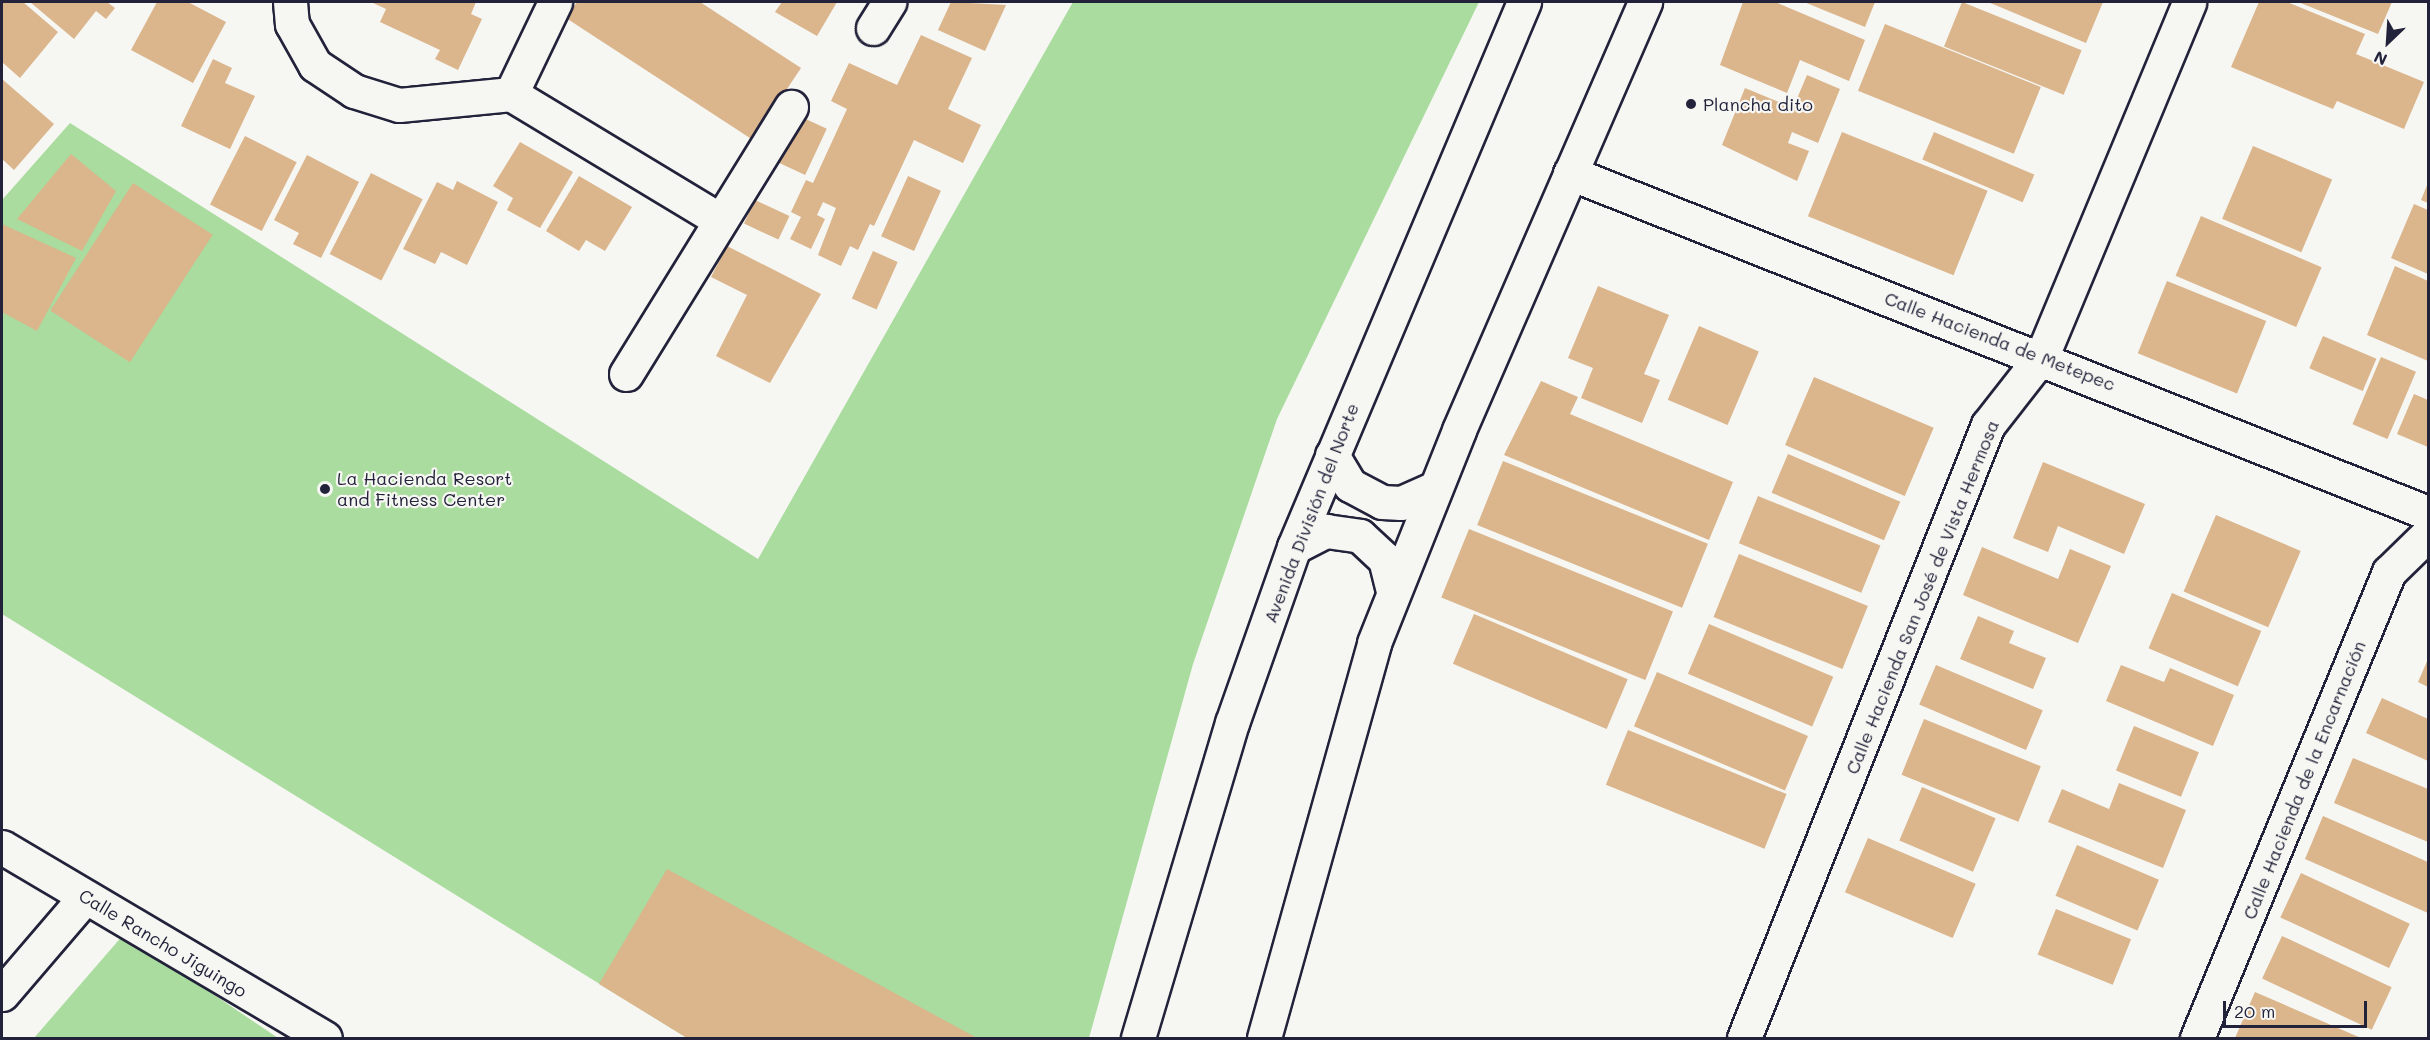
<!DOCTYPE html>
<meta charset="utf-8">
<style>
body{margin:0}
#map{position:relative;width:2430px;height:1040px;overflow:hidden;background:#f6f6f2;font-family:Mali,sans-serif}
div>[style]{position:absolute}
.green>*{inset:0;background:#a9dc9e}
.building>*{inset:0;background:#dbb58c;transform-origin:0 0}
.roads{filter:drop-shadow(2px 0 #22223b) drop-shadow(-2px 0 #22223b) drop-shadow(0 2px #22223b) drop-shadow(0 -2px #22223b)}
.street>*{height:33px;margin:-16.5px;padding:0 16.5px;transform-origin:16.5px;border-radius:16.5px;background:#f6f6f2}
.secondary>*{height:33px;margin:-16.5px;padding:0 16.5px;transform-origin:16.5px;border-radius:16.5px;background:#f6f6f2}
.dots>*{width:16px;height:16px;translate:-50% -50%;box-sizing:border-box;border:3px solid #f6f6f2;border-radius:50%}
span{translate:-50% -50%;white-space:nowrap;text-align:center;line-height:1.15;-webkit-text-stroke:4.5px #f6f6f2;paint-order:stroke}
.poi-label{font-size:18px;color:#22223b}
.left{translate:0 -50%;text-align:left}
.street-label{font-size:18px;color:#22223b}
.frame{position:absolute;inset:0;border:3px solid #22223b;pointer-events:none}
.north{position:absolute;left:2358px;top:12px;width:60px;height:60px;-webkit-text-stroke:4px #f6f6f2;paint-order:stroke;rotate:205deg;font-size:16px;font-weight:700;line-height:24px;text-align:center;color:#22223b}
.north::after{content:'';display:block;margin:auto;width:21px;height:27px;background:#22223b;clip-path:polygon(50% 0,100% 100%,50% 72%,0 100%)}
.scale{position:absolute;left:2223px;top:1001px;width:144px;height:27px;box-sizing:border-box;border:3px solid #22223b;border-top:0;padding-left:8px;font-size:18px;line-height:21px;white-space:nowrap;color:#22223b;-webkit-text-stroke:4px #f6f6f2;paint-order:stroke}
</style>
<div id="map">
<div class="green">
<div style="clip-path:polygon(1073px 2px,1479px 2px,1277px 419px,1193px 664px,1089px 1038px,687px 1038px,2px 614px,2px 200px,70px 123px,758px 559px)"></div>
<div style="clip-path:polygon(124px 934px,278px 1038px,34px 1038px)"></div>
</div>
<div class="building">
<div style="clip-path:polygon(2px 2px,23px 2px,58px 32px,20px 78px,2px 62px)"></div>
<div style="clip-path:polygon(30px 2px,107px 2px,115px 8px,106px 19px,96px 11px,74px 39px)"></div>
<div style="clip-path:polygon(157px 2px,188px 2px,226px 22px,193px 83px,131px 50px)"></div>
<div style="clip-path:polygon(371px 2px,476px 2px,471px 14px,482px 19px,458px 70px,435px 59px,440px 50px,380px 22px,386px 9px)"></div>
<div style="clip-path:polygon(577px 2px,700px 2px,801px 68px,753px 140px,566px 18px)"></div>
<div style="clip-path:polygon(782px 2px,837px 2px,817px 36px,775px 12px)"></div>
<div style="clip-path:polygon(951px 2px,1006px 5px,985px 51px,938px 30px)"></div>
<div style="clip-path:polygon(1743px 2px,1775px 2px,1865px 40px,1849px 81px,1800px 60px,1787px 93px,1720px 65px)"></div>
<div style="clip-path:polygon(1804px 2px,1875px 2px,1865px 27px)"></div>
<div style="left:1962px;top:2px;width:129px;height:48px;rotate:22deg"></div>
<div style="clip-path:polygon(1988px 2px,2103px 2px,2086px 43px)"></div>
<div style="clip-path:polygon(2259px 2px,2287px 2px,2365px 34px,2356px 54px,2424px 82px,2404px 129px,2337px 101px,2333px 109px,2231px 67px)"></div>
<div style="clip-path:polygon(2298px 2px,2392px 2px,2378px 34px)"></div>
<div style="left:1885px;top:24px;width:168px;height:72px;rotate:22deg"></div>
<div style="clip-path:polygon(921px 35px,972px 58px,948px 109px,981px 125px,963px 163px,914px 140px,874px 226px,870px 224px,858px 250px,850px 246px,841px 266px,818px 255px,836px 208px,823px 202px,817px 215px,825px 219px,811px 249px,790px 239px,801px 217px,791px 212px,806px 180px,813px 183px,847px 109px,831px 101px,849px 63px,897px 85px)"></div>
<div style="clip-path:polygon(213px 59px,232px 68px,225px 83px,255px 96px,230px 149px,181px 126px)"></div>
<div style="clip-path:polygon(1807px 75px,1840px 89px,1818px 143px,1792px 132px,1788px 143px,1809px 151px,1797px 181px,1722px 145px,1745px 88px,1793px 108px)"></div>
<div style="clip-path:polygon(2px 79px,54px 124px,14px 170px,2px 159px)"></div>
<div style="left:795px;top:114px;width:35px;height:51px;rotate:25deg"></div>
<div style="left:1842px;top:132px;width:157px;height:91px;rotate:22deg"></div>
<div style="left:1934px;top:132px;width:109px;height:30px;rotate:23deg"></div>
<div style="left:245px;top:136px;width:58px;height:77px;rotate:27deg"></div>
<div style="clip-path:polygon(520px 142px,573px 172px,540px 228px,507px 210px,513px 198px,493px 186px)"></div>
<div style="left:2253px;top:146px;width:86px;height:79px;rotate:23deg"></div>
<div style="clip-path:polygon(71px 154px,116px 191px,82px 251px,17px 219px)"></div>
<div style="clip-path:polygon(307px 155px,359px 182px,321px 258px,293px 244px,299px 233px,274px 220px)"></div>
<div style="left:371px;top:173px;width:58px;height:91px;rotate:27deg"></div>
<div style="clip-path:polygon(579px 176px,632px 207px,605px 251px,586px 240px,579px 251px,546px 231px)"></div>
<div style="left:908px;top:176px;width:36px;height:66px;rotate:24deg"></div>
<div style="clip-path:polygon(457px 181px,498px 202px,467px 265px,441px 252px,435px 264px,403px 249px,437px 182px,453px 190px)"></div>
<div style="left:133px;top:183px;width:95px;height:152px;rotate:33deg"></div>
<div style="clip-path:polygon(2428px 183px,2428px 203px,2421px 200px)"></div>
<div style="left:755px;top:200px;width:38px;height:26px;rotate:25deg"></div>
<div style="clip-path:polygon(2414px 204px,2428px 210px,2428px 274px,2391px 258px)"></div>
<div style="left:2201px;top:216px;width:131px;height:65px;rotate:23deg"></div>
<div style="clip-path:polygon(2px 224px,76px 258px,37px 331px,2px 312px)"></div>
<div style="clip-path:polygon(727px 246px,821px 294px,770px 383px,716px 356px,747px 295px,711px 277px)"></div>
<div style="left:873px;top:251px;width:27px;height:52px;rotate:24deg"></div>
<div style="clip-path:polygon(2395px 266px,2428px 281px,2428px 361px,2367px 335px)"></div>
<div style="left:2167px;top:281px;width:107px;height:78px;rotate:22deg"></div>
<div style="clip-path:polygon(1598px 286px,1669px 315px,1644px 374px,1660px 380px,1642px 423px,1581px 398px,1593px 368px,1568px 358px)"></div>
<div style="left:1699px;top:326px;width:65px;height:80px;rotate:23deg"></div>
<div style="left:2323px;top:336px;width:58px;height:35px;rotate:23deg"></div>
<div style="left:2381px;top:357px;width:38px;height:73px;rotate:23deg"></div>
<div style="left:1814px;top:377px;width:130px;height:74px;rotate:23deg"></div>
<div style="clip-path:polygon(1541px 381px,1578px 397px,1570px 414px,1733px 482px,1709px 540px,1504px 455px)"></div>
<div style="clip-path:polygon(2414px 394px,2428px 400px,2428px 447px,2397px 434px)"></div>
<div style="left:1788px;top:454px;width:122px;height:42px;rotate:23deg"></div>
<div style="left:1503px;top:461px;width:221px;height:69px;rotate:22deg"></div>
<div style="clip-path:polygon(2043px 462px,2145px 504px,2124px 554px,2058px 526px,2048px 552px,2013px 538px)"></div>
<div style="left:1758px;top:496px;width:132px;height:51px;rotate:22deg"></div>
<div style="left:2216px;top:515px;width:92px;height:83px;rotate:23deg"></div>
<div style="left:1469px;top:529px;width:220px;height:74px;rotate:22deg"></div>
<div style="clip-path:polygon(1982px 547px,2058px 579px,2070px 549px,2111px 566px,2078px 643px,1963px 595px)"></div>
<div style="left:1739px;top:554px;width:139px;height:68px;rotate:22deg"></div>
<div style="left:2172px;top:593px;width:97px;height:60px;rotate:23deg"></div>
<div style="left:1474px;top:614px;width:167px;height:54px;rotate:23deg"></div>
<div style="clip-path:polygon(1978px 616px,2014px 631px,2009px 643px,2046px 658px,2033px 689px,1960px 659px)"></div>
<div style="left:1709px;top:624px;width:135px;height:54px;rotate:23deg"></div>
<div style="clip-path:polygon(2428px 659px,2428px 687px,2418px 682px)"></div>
<div style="left:1936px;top:665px;width:116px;height:43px;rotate:23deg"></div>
<div style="clip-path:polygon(2121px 665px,2164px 682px,2170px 668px,2234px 695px,2213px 746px,2106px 701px)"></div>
<div style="left:1657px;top:672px;width:164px;height:59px;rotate:23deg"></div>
<div style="clip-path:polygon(2382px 698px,2428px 719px,2428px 761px,2366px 733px)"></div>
<div style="left:1924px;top:719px;width:126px;height:60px;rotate:22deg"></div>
<div style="left:2134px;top:726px;width:70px;height:48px;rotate:22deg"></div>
<div style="left:1628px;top:730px;width:171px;height:59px;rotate:22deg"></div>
<div style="clip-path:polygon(2353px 758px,2428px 789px,2428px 842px,2334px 803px)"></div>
<div style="clip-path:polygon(2119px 783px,2186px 810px,2163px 868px,2048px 822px,2062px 789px,2109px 809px)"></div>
<div style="left:1922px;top:787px;width:80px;height:58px;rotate:23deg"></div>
<div style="clip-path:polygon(2323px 816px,2428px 862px,2428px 913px,2305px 859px)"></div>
<div style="left:1868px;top:838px;width:117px;height:59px;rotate:23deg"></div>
<div style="left:2077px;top:845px;width:89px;height:55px;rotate:23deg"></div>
<div style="clip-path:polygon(667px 869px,977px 1038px,687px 1038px,599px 984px)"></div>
<div style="left:2301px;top:873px;width:120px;height:49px;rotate:25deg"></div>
<div style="left:2056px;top:909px;width:81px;height:49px;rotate:22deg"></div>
<div style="left:2282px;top:936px;width:121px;height:47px;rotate:25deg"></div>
<div style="clip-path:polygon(2255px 992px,2361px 1038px,2235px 1038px)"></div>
</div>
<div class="roads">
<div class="street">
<div style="left:290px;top:2px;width:22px;rotate:85deg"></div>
<div style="left:292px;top:24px;width:47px;rotate:60.7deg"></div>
<div style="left:315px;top:65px;width:47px;rotate:33.7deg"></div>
<div style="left:354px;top:91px;width:47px;rotate:17.3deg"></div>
<div style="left:399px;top:105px;width:113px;rotate:-5.6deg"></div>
<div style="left:511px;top:94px;width:244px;rotate:31.1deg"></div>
<div style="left:873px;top:28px;width:31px;rotate:-58deg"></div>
<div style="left:511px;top:94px;width:102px;rotate:-64.4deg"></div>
<div style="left:1570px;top:173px;width:923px;rotate:21.62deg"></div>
<div style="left:626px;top:374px;width:314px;rotate:-58.3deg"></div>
<div style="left:2px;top:847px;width:375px;rotate:30.6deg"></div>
<div style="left:2px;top:994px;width:128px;rotate:-49.4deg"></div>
<div style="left:1744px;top:1038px;width:660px;rotate:-68.3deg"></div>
<div style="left:1988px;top:425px;width:88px;rotate:-52deg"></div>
<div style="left:2042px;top:356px;width:383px;rotate:-67.4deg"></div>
<div style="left:2197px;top:1038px;width:504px;rotate:-67.61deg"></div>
<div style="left:2389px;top:572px;width:54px;rotate:-44.3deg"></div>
</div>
<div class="secondary">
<div style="left:1332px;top:455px;width:35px;rotate:59deg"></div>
<div style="left:1350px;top:485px;width:36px;rotate:28deg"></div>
<div style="left:1382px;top:502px;width:19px;rotate:3deg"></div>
<div style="left:1401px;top:503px;width:37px;rotate:-24deg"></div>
<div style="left:1294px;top:547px;width:36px;rotate:-27deg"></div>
<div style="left:1326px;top:531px;width:34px;rotate:8deg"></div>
<div style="left:1360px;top:536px;width:34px;rotate:43deg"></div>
<div style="left:1385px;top:559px;width:34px;rotate:76deg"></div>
<div style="left:1138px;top:1038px;width:329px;rotate:-73.4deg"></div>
<div style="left:1232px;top:723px;width:187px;rotate:-70.6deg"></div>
<div style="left:1294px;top:547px;width:592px;rotate:-67.12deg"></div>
<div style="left:1264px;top:1038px;width:410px;rotate:-74.4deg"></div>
<div style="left:1374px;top:643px;width:229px;rotate:-68.2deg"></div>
<div style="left:1459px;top:430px;width:467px;rotate:-66.5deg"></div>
</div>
</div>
<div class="dots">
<div style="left:1691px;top:104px;background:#22223b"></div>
<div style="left:325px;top:489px;background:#22223b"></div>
</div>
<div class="poi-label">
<span class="left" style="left:1703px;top:104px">Plancha dito</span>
<span class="left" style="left:337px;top:489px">La Hacienda Resort<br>and Fitness Center</span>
</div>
<div class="street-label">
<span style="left:2000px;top:341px;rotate:21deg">Calle Hacienda de Metepec</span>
<span style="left:1311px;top:513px;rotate:-69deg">Avenida División del Norte</span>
<span style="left:1922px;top:597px;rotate:-68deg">Calle Hacienda San José de Vista Hermosa</span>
<span style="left:2304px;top:780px;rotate:-68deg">Calle Hacienda de la Encarnación</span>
<span style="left:163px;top:943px;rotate:31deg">Calle Rancho Jiguingo</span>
</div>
<div class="frame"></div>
<div class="north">N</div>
<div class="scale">20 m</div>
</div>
